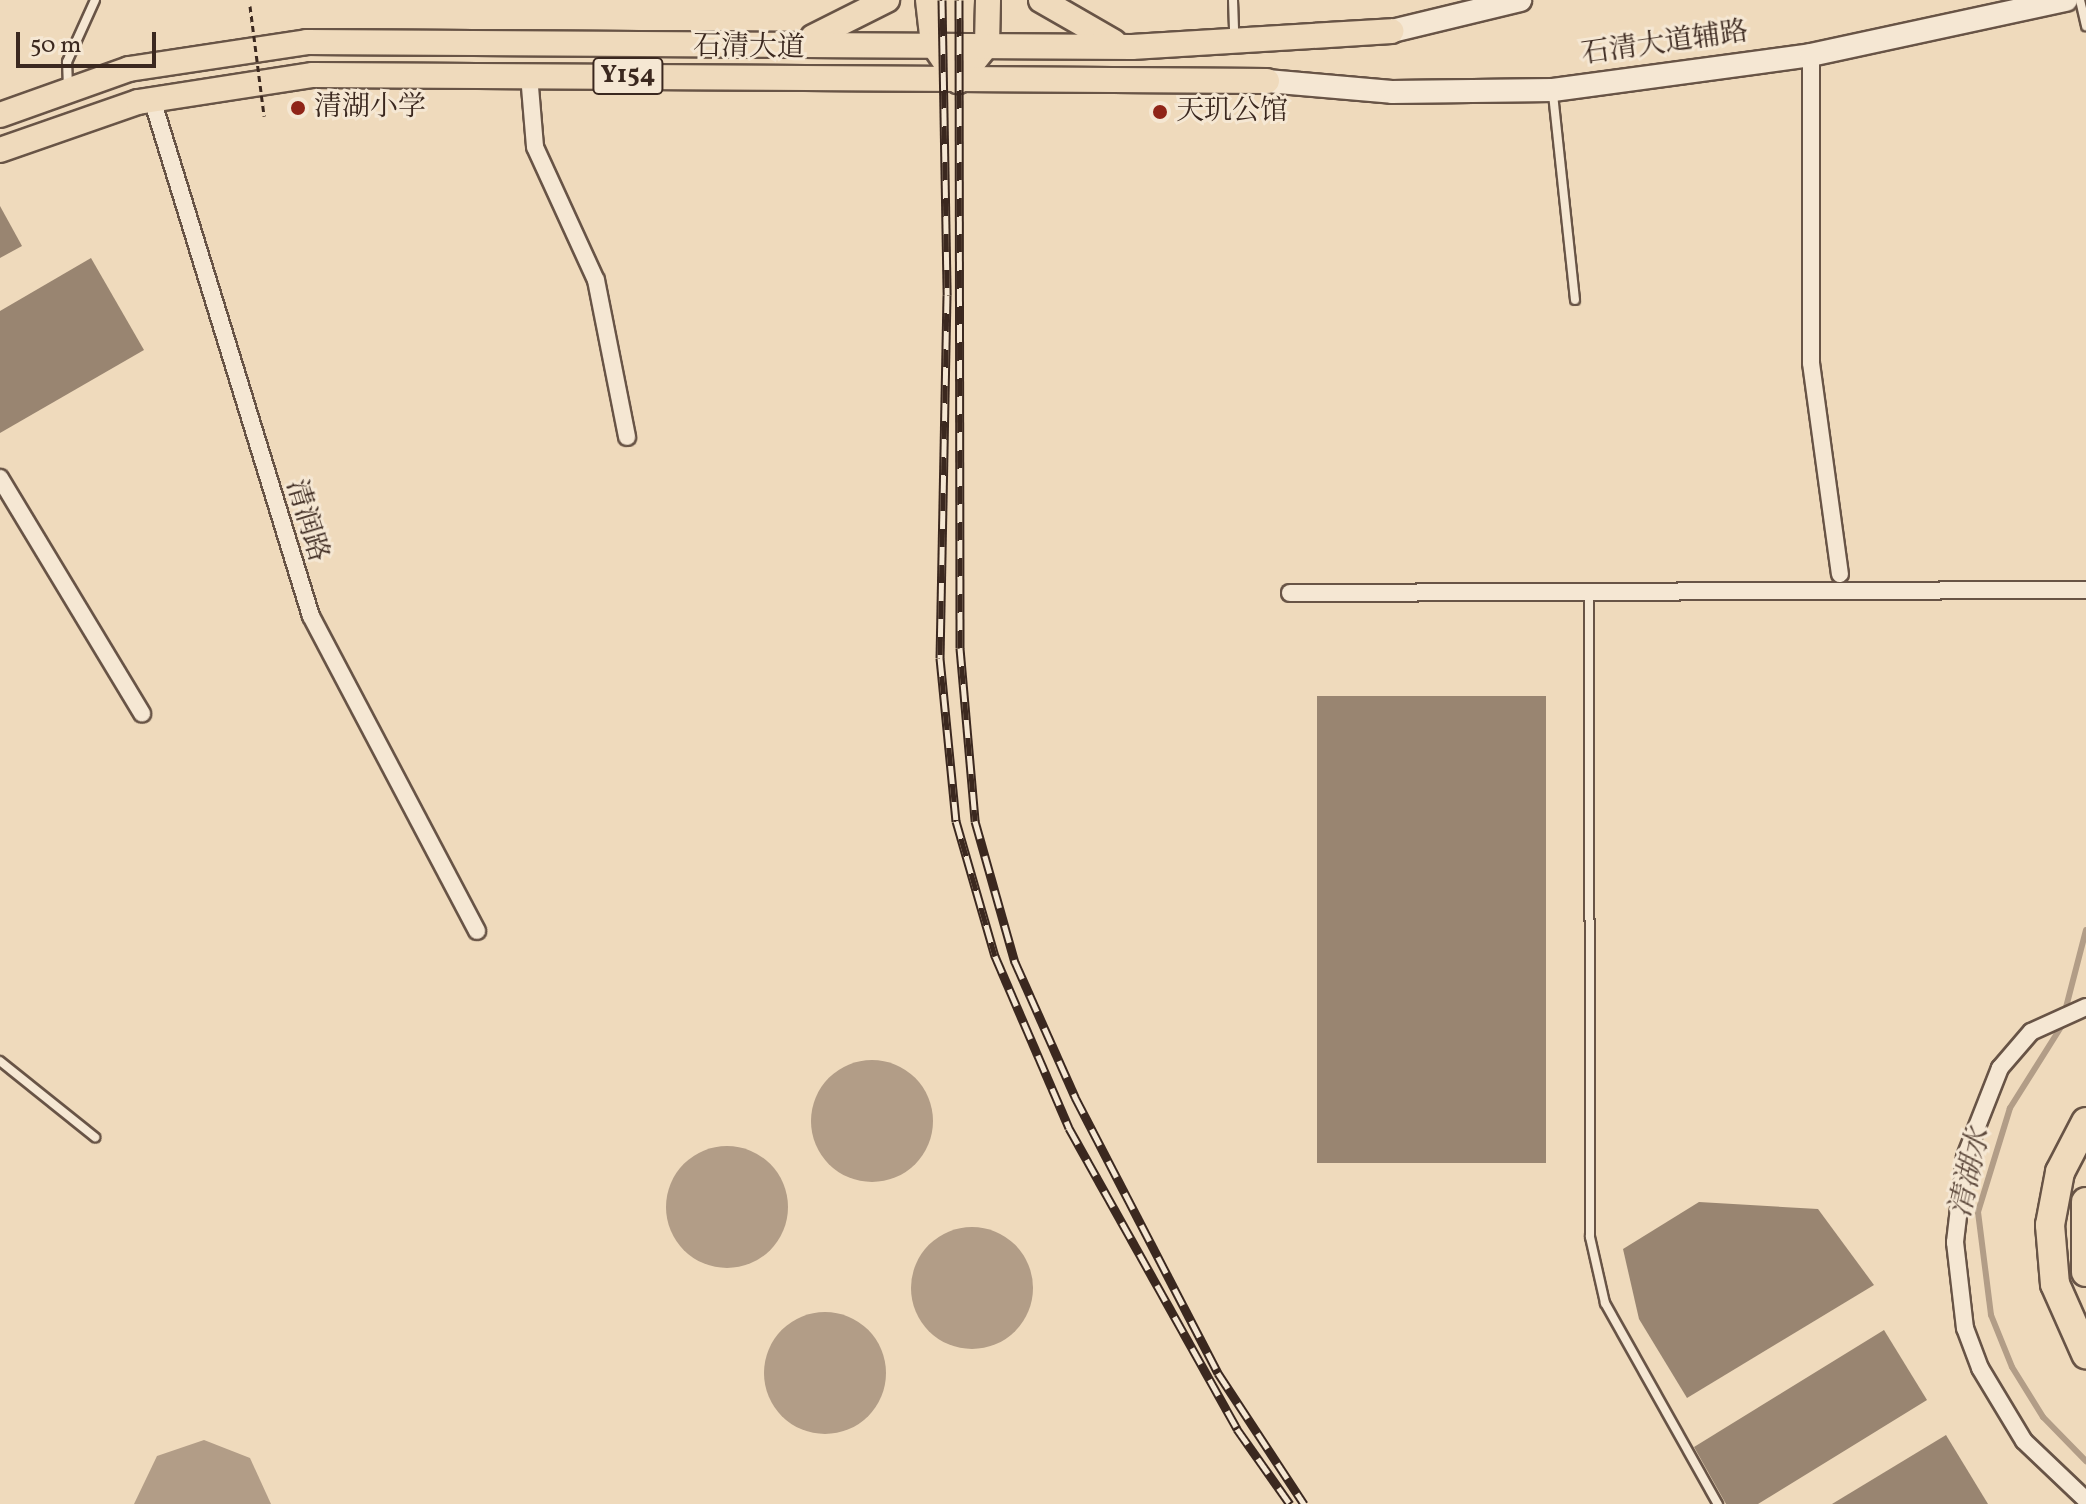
<!DOCTYPE html>
<meta charset="utf-8">
<style>
body{margin:0}
#map{position:relative;width:2086px;height:1504px;overflow:hidden;background:#efdabc;font-family:Vollkorn,"Noto Serif SC",serif}
div>[style]{position:absolute}
.water>*{inset:0;background:#b29d87}
.round{border-radius:50%}
.stream>*{height:6px;margin:-3px;padding:0 3px;transform-origin:3px;border-radius:3px;background:#b29d87}
.building>*{inset:0;background:#998571;transform-origin:0 0}
.roads{filter:drop-shadow(2px 0 #685446) drop-shadow(-2px 0 #685446) drop-shadow(0 2px #685446) drop-shadow(0 -2px #685446)}
.lane>*{height:8px;margin:-4px;padding:0 4px;transform-origin:4px;border-radius:4px;background:#f5e7d3}
.street>*{height:16px;margin:-8px;padding:0 8px;transform-origin:8px;border-radius:8px;background:#f5e7d3}
.secondary>*{height:22px;margin:-11px;padding:0 11px;transform-origin:11px;border-radius:11px;background:#f5e7d3}
.primary>*{height:24px;margin:-12px;padding:0 12px;transform-origin:12px;border-radius:12px;background:#efdabc}
.highway>*{height:28px;margin:-14px;padding:0 14px;transform-origin:14px;border-radius:14px;background:#efdabc}
.rail>*{height:9px;margin-top:-4.5px;transform-origin:0;background:repeating-linear-gradient(90deg,#f5e7d3 0 18px,#3b281f 0 36px);box-sizing:border-box;border-block:2px solid #3b281f}
.path-bridge>*{height:3px;margin-top:-1.5px;transform-origin:0;background:repeating-linear-gradient(90deg,#3b281f 0 6px,transparent 0 10px)}
.dots>*{width:22px;height:22px;translate:-50% -50%;box-sizing:border-box;border:4px solid #f5e7d3;border-radius:50%}
span{translate:-50% -50%;white-space:nowrap;text-align:center;line-height:1.15;-webkit-text-stroke:6px #f5e7d3;paint-order:stroke}
.shield-label span{padding:2px 6px;background:#f5e7d3;border:2px solid;border-radius:6px;-webkit-text-stroke-width:0}
.shield-label{font-size:26px;color:#3b281f;font-weight:700}
.street-label{font-size:28px;color:#3b281f}
.poi-label{font-size:28px;color:#3b281f}
.left{translate:0 -50%;text-align:left}
.water-label{font-size:30px;color:#5f4b3e;font-style:italic}
.scale{position:absolute;left:16px;top:32px;width:140px;height:36px;box-sizing:border-box;border:4px solid #3b281f;border-top:0;padding-left:10px;font-size:24px;line-height:28px;white-space:nowrap;color:#3b281f;-webkit-text-stroke:6px #f5e7d3;paint-order:stroke}
</style>
<div id="map">
<div class="water">
<div class="round" style="left:811px;top:1060px;width:122px;height:122px"></div>
<div class="round" style="left:666px;top:1146px;width:122px;height:122px"></div>
<div class="round" style="left:911px;top:1227px;width:122px;height:122px"></div>
<div class="round" style="left:764px;top:1312px;width:122px;height:122px"></div>
<div style="clip-path:polygon(204px 1440px,250px 1458px,271px 1504px,134px 1504px,157px 1456px)"></div>
</div>
<div class="stream">
<div style="left:2086px;top:930px;width:100px;rotate:104.5deg"></div>
<div style="left:2061px;top:1027px;width:96px;rotate:122.2deg"></div>
<div style="left:2010px;top:1108px;width:109px;rotate:107.1deg"></div>
<div style="left:1978px;top:1212px;width:104px;rotate:82.8deg"></div>
<div style="left:1991px;top:1315px;width:56px;rotate:68deg"></div>
<div style="left:2012px;top:1367px;width:59px;rotate:58.2deg"></div>
<div style="left:2043px;top:1417px;width:62px;rotate:45.7deg"></div>
</div>
<div class="building">
<div style="clip-path:polygon(0 206px,22px 246px,0 258px)"></div>
<div style="clip-path:polygon(91px 258px,144px 350px,0 433px,0 311px)"></div>
<div style="left:1546px;top:696px;width:467px;height:229px;rotate:90deg"></div>
<div style="clip-path:polygon(1699px 1202px,1818px 1209px,1874px 1285px,1687px 1398px,1639px 1319px,1623px 1249px)"></div>
<div style="clip-path:polygon(1884px 1330px,1927px 1400px,1758px 1504px,1726px 1504px,1694px 1447px)"></div>
<div style="clip-path:polygon(1946px 1435px,1988px 1504px,1832px 1504px)"></div>
</div>
<div class="roads">
<div class="lane">
<div style="left:1233px;top:0;width:37px;rotate:88deg"></div>
<div style="left:2080px;top:0;width:27px;rotate:77deg"></div>
<div style="left:68px;top:88px;width:26px;rotate:-92deg"></div>
<div style="left:67px;top:62px;width:68px;rotate:-65.7deg"></div>
<div style="left:1553px;top:94px;width:207px;rotate:83.9deg"></div>
<div style="left:1589px;top:592px;width:645px;rotate:89.91deg"></div>
<div style="left:1590px;top:1237px;width:68px;rotate:77.2deg"></div>
<div style="left:1605px;top:1303px;width:231px;rotate:60.7deg"></div>
<div style="left:0;top:1061px;width:122px;rotate:38.7deg"></div>
</div>
<div class="street">
<div style="left:1811px;top:55px;width:308px;rotate:90deg"></div>
<div style="left:1811px;top:363px;width:213px;rotate:82.2deg"></div>
<div style="left:529px;top:75px;width:72px;rotate:85.2deg"></div>
<div style="left:535px;top:147px;width:146px;rotate:65.4deg"></div>
<div style="left:596px;top:280px;width:160px;rotate:78.8deg"></div>
<div style="left:152px;top:99px;width:541px;rotate:72.91deg"></div>
<div style="left:311px;top:616px;width:356px;rotate:62.2deg"></div>
<div style="left:0;top:478px;width:275px;rotate:58.9deg"></div>
<div style="left:1290px;top:593px;width:796px;rotate:-0.22deg"></div>
<div style="left:2086px;top:1007px;width:60px;rotate:155.6deg"></div>
<div style="left:2031px;top:1032px;width:48px;rotate:130.7deg"></div>
<div style="left:2000px;top:1068px;width:96px;rotate:111.5deg"></div>
<div style="left:1965px;top:1157px;width:86px;rotate:96.7deg"></div>
<div style="left:1955px;top:1242px;width:87px;rotate:83.4deg"></div>
<div style="left:1965px;top:1328px;width:43px;rotate:69.4deg"></div>
<div style="left:1980px;top:1368px;width:85px;rotate:58.9deg"></div>
<div style="left:2024px;top:1441px;width:86px;rotate:43.6deg"></div>
</div>
<div class="secondary">
<div style="left:1392px;top:31px;width:132px;rotate:-13.6deg"></div>
<div style="left:1267px;top:81px;width:125px;rotate:5deg"></div>
<div style="left:1392px;top:92px;width:161px;rotate:-0.7deg"></div>
<div style="left:1553px;top:90px;width:260px;rotate:-7.7deg"></div>
<div style="left:1811px;top:55px;width:261px;rotate:-12.2deg"></div>
</div>
<div class="primary">
<div style="left:928px;top:0;width:44px;rotate:83.5deg"></div>
<div style="left:933px;top:44px;width:45px;rotate:56deg"></div>
<div style="left:958px;top:81px;width:46px;rotate:-51.1deg"></div>
<div style="left:987px;top:45px;width:45px;rotate:-88.7deg"></div>
<div style="left:1041px;top:0;width:84px;rotate:29.9deg"></div>
<div style="left:813px;top:37px;width:83px;rotate:-26.6deg"></div>
<div style="left:0;top:115px;width:137px;rotate:-19.6deg"></div>
<div style="left:129px;top:69px;width:180px;rotate:-8.6deg"></div>
<div style="left:307px;top:42px;width:825px;rotate:0.35deg"></div>
<div style="left:1132px;top:47px;width:260px;rotate:-3.5deg"></div>
<div style="left:0;top:150px;width:146px;rotate:-19.2deg"></div>
<div style="left:138px;top:102px;width:177px;rotate:-8.8deg"></div>
<div style="left:313px;top:75px;width:954px;rotate:0.36deg"></div>
</div>
<div class="highway">
<div style="left:2086px;top:1122px;width:56px;rotate:117.5deg"></div>
<div style="left:2060px;top:1172px;width:54px;rotate:100.7deg"></div>
<div style="left:2050px;top:1225px;width:59px;rotate:85.2deg"></div>
<div style="left:2055px;top:1284px;width:77px;rotate:66.1deg"></div>
<div style="left:2086px;top:1202px;width:70px;rotate:90deg"></div>
</div>
</div>
<div class="rail">
<div style="left:942px;top:0;width:295px;rotate:89deg"></div>
<div style="left:947px;top:295px;width:363px;rotate:91.1deg"></div>
<div style="left:940px;top:658px;width:164px;rotate:84.4deg"></div>
<div style="left:956px;top:821px;width:141px;rotate:73.9deg"></div>
<div style="left:995px;top:956px;width:187px;rotate:66.7deg"></div>
<div style="left:1069px;top:1128px;width:345px;rotate:60.8deg"></div>
<div style="left:1237px;top:1429px;width:92px;rotate:54.8deg"></div>
<div style="left:959px;top:0;width:648px;rotate:89.91deg"></div>
<div style="left:960px;top:648px;width:174px;rotate:85deg"></div>
<div style="left:975px;top:821px;width:147px;rotate:74.2deg"></div>
<div style="left:1015px;top:962px;width:148px;rotate:66deg"></div>
<div style="left:1075px;top:1097px;width:311px;rotate:62.6deg"></div>
<div style="left:1218px;top:1373px;width:157px;rotate:56.7deg"></div>
</div>
<div class="path-bridge">
<div style="left:250px;top:6px;width:111px;rotate:82.7deg"></div>
</div>
<div class="dots">
<div style="left:298px;top:108px;background:#8f2418"></div>
<div style="left:1160px;top:112px;background:#8f2418"></div>
</div>
<div class="shield-label">
<span style="left:628px;top:76px">Y154</span>
</div>
<div class="street-label">
<span style="left:1665px;top:44px;rotate:-8deg">石清大道辅路</span>
<span style="left:749px;top:48px;rotate:1deg">石清大道</span>
<span style="left:306px;top:521px;rotate:73deg">清润路</span>
</div>
<div class="poi-label">
<span class="left" style="left:314px;top:108px">清湖小学</span>
<span class="left" style="left:1176px;top:112px">天玑公馆</span>
</div>
<div class="water-label">
<span style="left:1971px;top:1173px;rotate:-77deg">清湖水</span>
</div>
<div class="scale">50 m</div>
</div>
